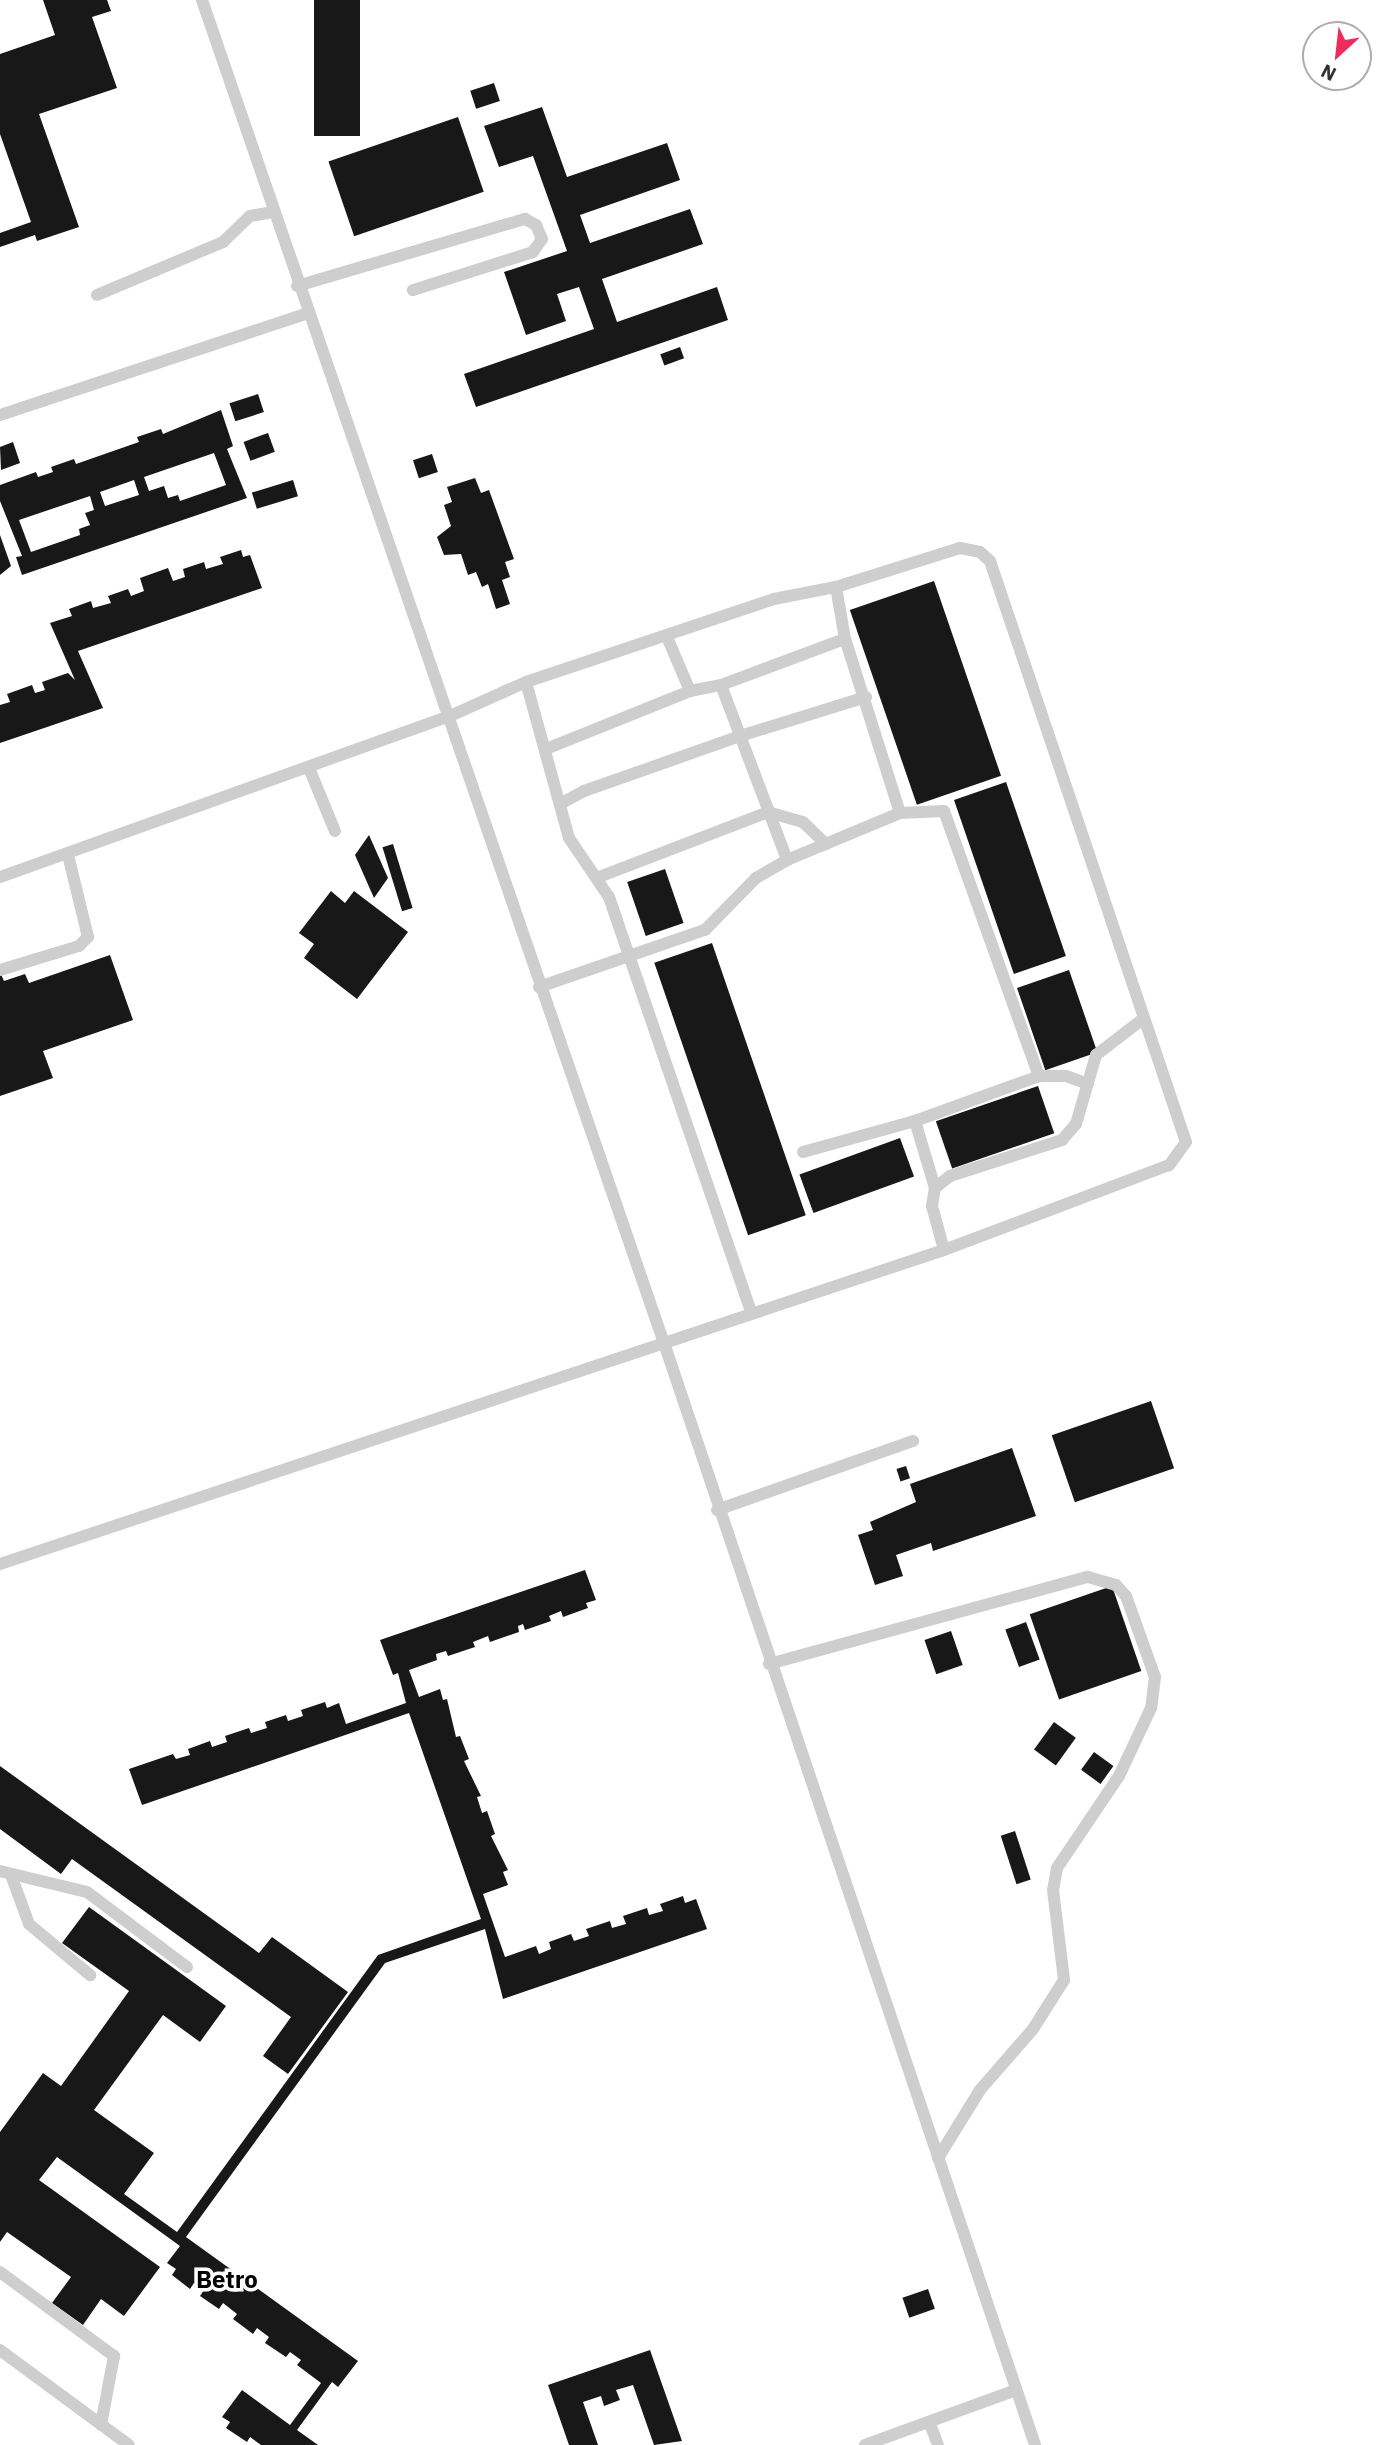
<!DOCTYPE html>
<style>
body{margin:0}
#map{position:relative;width:1393px;height:2445px;overflow:hidden;background:#fff;font-family:"IBM Plex Sans",sans-serif}
div>[style]{position:absolute}
.building>*{inset:0;background:#181818;transform-origin:0 0}
.lane>*{height:12px;margin:-6px;padding:0 6px;transform-origin:6px;border-radius:6px;background:#cecece}
span{translate:-50% -50%;white-space:nowrap;text-align:center;line-height:1.15;-webkit-text-stroke:7px #fff;paint-order:stroke}
.quarter-label{font-size:24px;color:#000;font-weight:700}
.north{position:absolute;left:1302px;top:21px;width:70px;height:70px;box-sizing:border-box;background:#fff;border:2px solid #adadad;border-radius:50%;rotate:207deg;font-size:19px;font-weight:700;line-height:28px;text-align:center;color:#313131}
.north::after{content:'';display:block;margin:auto;width:24px;height:32px;background:#ef2b5d;clip-path:polygon(50% 0,100% 100%,50% 72%,0 100%)}
</style>
<div id="map">
<div class="building">
<div style="clip-path:polygon(43px 0,107px 0,111px 11px,92px 17px,117px 88px,39px 114px,79px 227px,37px 241px,35px 235px,0 247px,0 233px,31px 222px,0 134px,0 54px,55px 35px)"></div>
<div style="left:314px;top:0;width:46px;height:136px"></div>
<div style="left:494px;top:83px;width:19px;height:25px;rotate:72deg"></div>
<div style="clip-path:polygon(542px 107px,567px 177px,667px 143px,680px 180px,580px 215px,590px 243px,690px 209px,703px 244px,602px 279px,617px 322px,717px 287px,728px 320px,476px 407px,464px 374px,594px 329px,579px 287px,557px 294px,566px 321px,526px 335px,504px 272px,567px 251px,533px 156px,499px 167px,484px 126px)"></div>
<div style="left:458px;top:117px;width:79px;height:137px;rotate:71deg"></div>
<div style="left:680px;top:347px;width:12px;height:21px;rotate:70deg"></div>
<div style="left:258px;top:394px;width:19px;height:30px;rotate:72deg"></div>
<div style="clip-path:polygon(evenodd,221px 410px,233px 446px,227px 449px,247px 498px,22px 575px,16px 557px,22px 556px,0 501px,0 485px,36px 472px,38px 477px,53px 472px,51px 467px,74px 459px,76px 464px,139px 442px,137px 437px,161px 429px,163px 434px,221px 410px,214px 453px,226px 485px,180px 501px,178px 495px,168px 498px,164px 486px,149px 491px,144px 477px,214px 453px,221px 410px,134px 480px,139px 495px,105px 506px,100px 492px,134px 480px,221px 410px,90px 496px,94px 510px,85px 513px,90px 525px,79px 529px,80px 535px,31px 552px,19px 520px,90px 496px)"></div>
<div style="left:268px;top:433px;width:20px;height:26px;rotate:70deg"></div>
<div style="clip-path:polygon(13px 442px,20px 463px,1px 470px,0 447px)"></div>
<div style="left:432px;top:454px;width:19px;height:20px;rotate:72deg"></div>
<div style="clip-path:polygon(475px 478px,481px 493px,489px 490px,514px 559px,505px 562px,510px 577px,502px 580px,510px 604px,496px 609px,488px 584px,482px 587px,476px 572px,468px 575px,461px 554px,444px 555px,437px 537px,451px 526px,444px 505px,452px 502px,447px 487px)"></div>
<div style="left:293px;top:480px;width:17px;height:43px;rotate:73deg"></div>
<div style="clip-path:polygon(0 535px,11px 566px,0 575px)"></div>
<div style="clip-path:polygon(241px 550px,243px 557px,250px 555px,262px 588px,78px 651px,103px 708px,0 743px,0 705px,10px 702px,7px 694px,32px 685px,35px 693px,45px 690px,42px 682px,68px 673px,75px 680px,50px 623px,72px 616px,69px 609px,91px 601px,93px 608px,111px 603px,108px 596px,128px 589px,131px 596px,144px 591px,140px 578px,168px 568px,173px 581px,185px 577px,183px 569px,204px 562px,206px 569px,223px 564px,220px 557px)"></div>
<div style="left:934px;top:581px;width:206px;height:89px;rotate:71deg"></div>
<div style="left:1006px;top:782px;width:184px;height:55px;rotate:71deg"></div>
<div style="clip-path:polygon(369px 835px,388px 878px,374px 898px,355px 855px)"></div>
<div style="left:393px;top:844px;width:67px;height:11px;rotate:73deg"></div>
<div style="left:665px;top:869px;width:57px;height:40px;rotate:71deg"></div>
<div style="clip-path:polygon(331px 891px,345px 903px,354px 891px,408px 932px,357px 999px,304px 958px,314px 944px,299px 933px)"></div>
<div style="left:712px;top:943px;width:288px;height:61px;rotate:71deg"></div>
<div style="clip-path:polygon(110px 955px,133px 1020px,43px 1051px,53px 1078px,0 1096px,0 972px,4px 981px,25px 974px,29px 983px)"></div>
<div style="left:1069px;top:970px;width:87px;height:55px;rotate:71deg"></div>
<div style="left:1038px;top:1086px;width:50px;height:108px;rotate:71deg"></div>
<div style="left:900px;top:1138px;width:41px;height:107px;rotate:70deg"></div>
<div style="left:1151px;top:1401px;width:71px;height:105px;rotate:71deg"></div>
<div style="clip-path:polygon(1012px 1448px,1036px 1516px,933px 1551px,931px 1543px,896px 1555px,903px 1576px,875px 1585px,858px 1535px,873px 1530px,870px 1522px,916px 1502px,910px 1484px)"></div>
<div style="left:906px;top:1466px;width:13px;height:10px;rotate:72deg"></div>
<div style="clip-path:polygon(585px 1570px,596px 1600px,586px 1603px,588px 1608px,563px 1617px,561px 1611px,549px 1616px,551px 1621px,525px 1630px,523px 1624px,518px 1626px,519px 1632px,490px 1642px,488px 1636px,473px 1642px,475px 1647px,448px 1656px,446px 1651px,436px 1654px,437px 1660px,409px 1670px,419px 1697px,440px 1689px,443px 1700px,447px 1699px,456px 1737px,460px 1736px,469px 1759px,464px 1761px,481px 1796px,477px 1797px,482px 1813px,487px 1811px,495px 1834px,491px 1836px,508px 1870px,503px 1872px,508px 1885px,483px 1894px,505px 1957px,536px 1946px,539px 1954px,551px 1949px,549px 1942px,571px 1934px,574px 1941px,589px 1936px,586px 1929px,610px 1921px,612px 1928px,626px 1924px,623px 1916px,647px 1908px,649px 1915px,663px 1911px,660px 1904px,683px 1896px,685px 1903px,696px 1899px,707px 1929px,503px 1999px,485px 1929px,385px 1963px,186px 2237px,358px 2361px,338px 2387px,332px 2382px,297px 2430px,318px 2445px,261px 2445px,250px 2437px,247px 2442px,226px 2428px,230px 2422px,222px 2417px,242px 2390px,290px 2425px,321px 2383px,297px 2365px,301px 2360px,290px 2352px,286px 2357px,265px 2343px,269px 2337px,257px 2328px,253px 2334px,233px 2319px,237px 2314px,223px 2303px,219px 2309px,200px 2296px,204px 2290px,194px 2283px,190px 2289px,172px 2275px,176px 2269px,167px 2263px,180px 2246px,57px 2157px,39px 2180px,160px 2267px,124px 2316px,101px 2299px,83px 2325px,52px 2303px,71px 2277px,7px 2232px,0 2242px,0 2132px,43px 2073px,61px 2086px,129px 1991px,62px 1943px,89px 1907px,226px 2006px,200px 2042px,163px 2015px,94px 2110px,154px 2153px,124px 2194px,177px 2232px,378px 1955px,481px 1919px,409px 1713px,142px 1805px,129px 1769px,173px 1754px,176px 1759px,190px 1755px,188px 1749px,210px 1741px,212px 1747px,227px 1742px,225px 1736px,249px 1728px,251px 1733px,267px 1728px,265px 1722px,286px 1715px,288px 1721px,303px 1716px,301px 1710px,325px 1702px,327px 1708px,339px 1703px,346px 1724px,406px 1703px,398px 1673px,393px 1675px,380px 1640px)"></div>
<div style="left:1112px;top:1586px;width:90px;height:87px;rotate:71deg"></div>
<div style="left:1026px;top:1622px;width:40px;height:22px;rotate:70deg"></div>
<div style="left:951px;top:1631px;width:36px;height:28px;rotate:71deg"></div>
<div style="left:1054px;top:1722px;width:27px;height:34px;rotate:36deg"></div>
<div style="left:1094px;top:1752px;width:24px;height:22px;rotate:36deg"></div>
<div style="clip-path:polygon(0 1766px,259px 1953px,272px 1937px,348px 1992px,288px 2074px,263px 2056px,291px 2017px,72px 1859px,61px 1874px,0 1829px)"></div>
<div style="left:1015px;top:1831px;width:51px;height:15px;rotate:72deg"></div>
<div style="left:928px;top:2289px;width:21px;height:27px;rotate:71deg"></div>
<div style="clip-path:polygon(650px 2350px,682px 2441px,654px 2445px,633px 2385px,616px 2390px,620px 2400px,604px 2406px,601px 2396px,583px 2402px,598px 2445px,569px 2445px,548px 2385px)"></div>
</div>
<div class="lane">
<div style="left:202px;top:0;width:1420px;rotate:71.02deg"></div>
<div style="left:664px;top:1343px;width:1163px;rotate:71.39deg"></div>
<div style="left:297px;top:286px;width:238px;rotate:-16.4deg"></div>
<div style="left:525px;top:219px;width:13px;rotate:29deg"></div>
<div style="left:536px;top:225px;width:15px;rotate:67deg"></div>
<div style="left:542px;top:239px;width:16px;rotate:125deg"></div>
<div style="left:533px;top:252px;width:126px;rotate:162.4deg"></div>
<div style="left:97px;top:295px;width:137px;rotate:-22.8deg"></div>
<div style="left:223px;top:242px;width:37px;rotate:-44deg"></div>
<div style="left:250px;top:216px;width:23px;rotate:-10deg"></div>
<div style="left:0;top:415px;width:324px;rotate:-18.3deg"></div>
<div style="left:667px;top:637px;width:59px;rotate:66.9deg"></div>
<div style="left:526px;top:682px;width:162px;rotate:74.6deg"></div>
<div style="left:569px;top:838px;width:71px;rotate:55.9deg"></div>
<div style="left:609px;top:897px;width:438px;rotate:71.1deg"></div>
<div style="left:721px;top:685px;width:187px;rotate:69.3deg"></div>
<div style="left:546px;top:749px;width:155px;rotate:-21.9deg"></div>
<div style="left:690px;top:691px;width:32px;rotate:-11deg"></div>
<div style="left:721px;top:685px;width:132px;rotate:-20.4deg"></div>
<div style="left:309px;top:768px;width:68px;rotate:67.6deg"></div>
<div style="left:562px;top:803px;width:25px;rotate:-29deg"></div>
<div style="left:584px;top:791px;width:165px;rotate:-19.4deg"></div>
<div style="left:740px;top:736px;width:132px;rotate:-17.2deg"></div>
<div style="left:900px;top:813px;width:44px;rotate:-2.6deg"></div>
<div style="left:944px;top:811px;width:282px;rotate:70.3deg"></div>
<div style="left:0;top:877px;width:478px;rotate:-19.7deg"></div>
<div style="left:450px;top:716px;width:83px;rotate:-24.1deg"></div>
<div style="left:526px;top:682px;width:262px;rotate:-18.5deg"></div>
<div style="left:774px;top:599px;width:63px;rotate:-11deg"></div>
<div style="left:836px;top:587px;width:130px;rotate:-17.5deg"></div>
<div style="left:960px;top:548px;width:20px;rotate:11deg"></div>
<div style="left:980px;top:552px;width:13px;rotate:42deg"></div>
<div style="left:990px;top:561px;width:613px;rotate:71.36deg"></div>
<div style="left:1186px;top:1142px;width:29px;rotate:126deg"></div>
<div style="left:1169px;top:1165px;width:241px;rotate:159.3deg"></div>
<div style="left:944px;top:1250px;width:995px;rotate:161.6deg"></div>
<div style="left:599px;top:877px;width:181px;rotate:-21deg"></div>
<div style="left:768px;top:812px;width:36px;rotate:16deg"></div>
<div style="left:803px;top:822px;width:32px;rotate:44deg"></div>
<div style="left:0;top:970px;width:83px;rotate:-16.9deg"></div>
<div style="left:79px;top:946px;width:13px;rotate:-45deg"></div>
<div style="left:88px;top:937px;width:84px;rotate:-103.7deg"></div>
<div style="left:539px;top:987px;width:176px;rotate:-19deg"></div>
<div style="left:705px;top:930px;width:73px;rotate:-45.6deg"></div>
<div style="left:756px;top:878px;width:36px;rotate:-30deg"></div>
<div style="left:787px;top:860px;width:122px;rotate:-22.6deg"></div>
<div style="left:900px;top:813px;width:182px;rotate:-107.5deg"></div>
<div style="left:845px;top:639px;width:53px;rotate:-99.8deg"></div>
<div style="left:915px;top:1121px;width:70px;rotate:73.4deg"></div>
<div style="left:803px;top:1152px;width:116px;rotate:-15.5deg"></div>
<div style="left:915px;top:1121px;width:132px;rotate:-19.9deg"></div>
<div style="left:1039px;top:1076px;width:27px"></div>
<div style="left:1066px;top:1076px;width:23px;rotate:20deg"></div>
<div style="left:944px;top:1250px;width:46px;rotate:-105.3deg"></div>
<div style="left:932px;top:1206px;width:18px;rotate:-81deg"></div>
<div style="left:935px;top:1188px;width:19px;rotate:-39deg"></div>
<div style="left:950px;top:1176px;width:118px;rotate:-17.8deg"></div>
<div style="left:1062px;top:1140px;width:21px;rotate:-49deg"></div>
<div style="left:1076px;top:1124px;width:72px;rotate:-73.8deg"></div>
<div style="left:1096px;top:1055px;width:59px;rotate:-37.5deg"></div>
<div style="left:717px;top:1510px;width:208px;rotate:-19.4deg"></div>
<div style="left:769px;top:1664px;width:331px;rotate:-15.3deg"></div>
<div style="left:1088px;top:1577px;width:29px;rotate:16deg"></div>
<div style="left:1116px;top:1585px;width:15px;rotate:48deg"></div>
<div style="left:1126px;top:1596px;width:86px;rotate:70.3deg"></div>
<div style="left:1155px;top:1677px;width:31px;rotate:97deg"></div>
<div style="left:1151px;top:1708px;width:75px;rotate:115.2deg"></div>
<div style="left:1119px;top:1776px;width:111px;rotate:124deg"></div>
<div style="left:1057px;top:1868px;width:22px;rotate:100deg"></div>
<div style="left:1053px;top:1890px;width:91px;rotate:83deg"></div>
<div style="left:1064px;top:1980px;width:58px;rotate:122.3deg"></div>
<div style="left:1033px;top:2029px;width:81px;rotate:131deg"></div>
<div style="left:980px;top:2090px;width:80px;rotate:121.7deg"></div>
<div style="left:0;top:1871px;width:89px;rotate:13.6deg"></div>
<div style="left:87px;top:1892px;width:125px;rotate:36.9deg"></div>
<div style="left:11px;top:1875px;width:52px;rotate:69.8deg"></div>
<div style="left:29px;top:1924px;width:80px;rotate:39.9deg"></div>
<div style="left:0;top:2272px;width:142px;rotate:36.4deg"></div>
<div style="left:114px;top:2356px;width:70px;rotate:100.7deg"></div>
<div style="left:0;top:2350px;width:160px;rotate:36.4deg"></div>
<div style="left:930px;top:2424px;width:22px;rotate:69deg"></div>
<div style="left:865px;top:2445px;width:161px;rotate:-20deg"></div>
</div>
<div class="quarter-label">
<span style="left:227px;top:2280px">Betro</span>
</div>
<div class="north">N</div>
</div>
